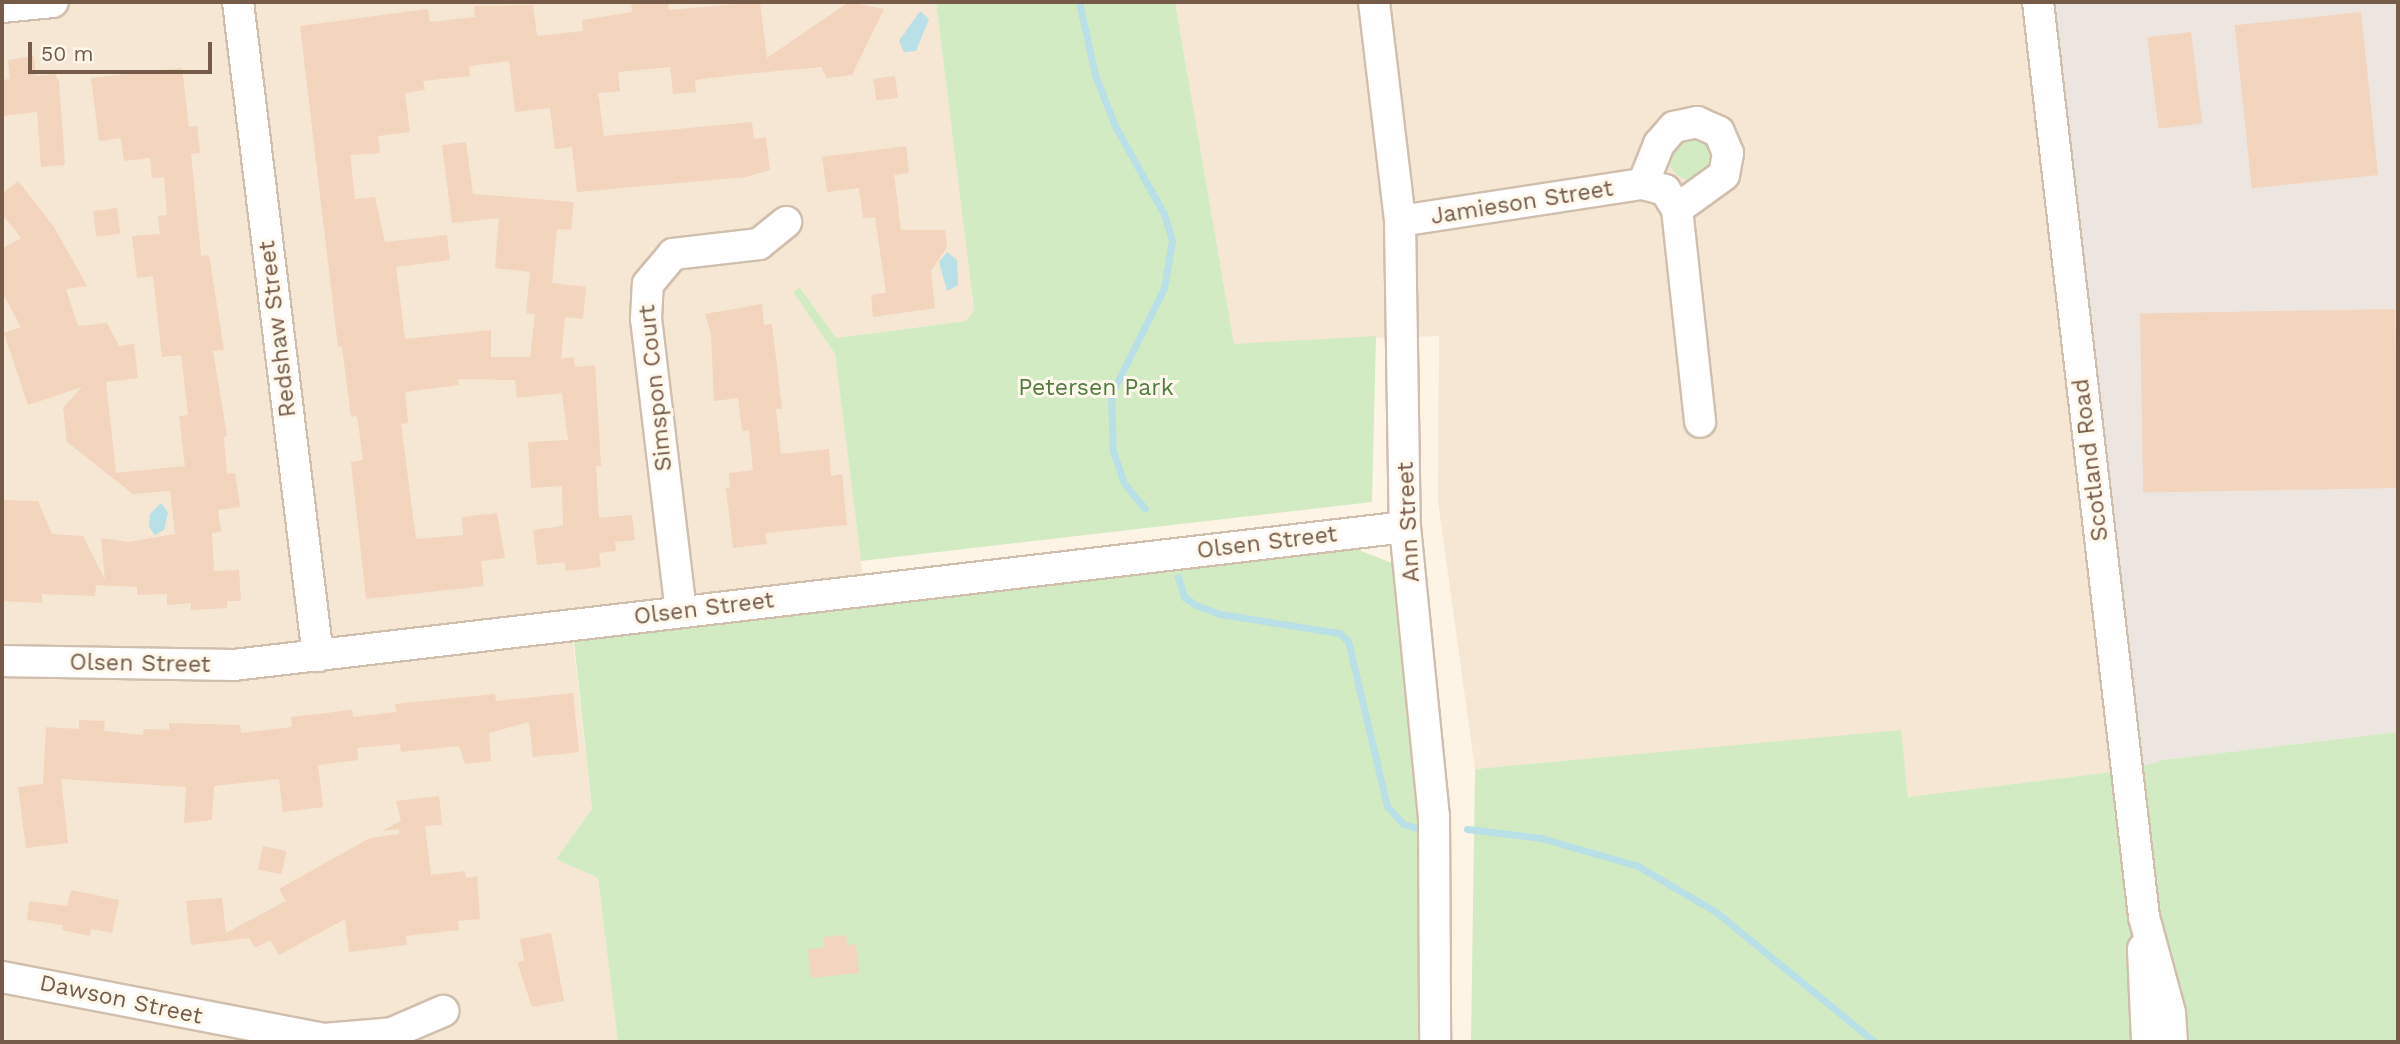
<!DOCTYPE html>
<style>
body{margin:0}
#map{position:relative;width:2400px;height:1044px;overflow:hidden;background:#fdf4e6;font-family:"Work Sans",sans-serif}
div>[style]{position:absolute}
.residential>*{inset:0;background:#f5e7d4}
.industrial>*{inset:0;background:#ede6e0}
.green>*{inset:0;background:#d2ebc3}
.round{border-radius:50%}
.water>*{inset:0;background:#b9dfe7}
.stream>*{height:7px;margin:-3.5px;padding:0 3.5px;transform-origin:3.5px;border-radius:3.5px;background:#b9dfe7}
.building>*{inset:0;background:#f3d4bc;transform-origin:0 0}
.roads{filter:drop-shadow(2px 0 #d1bfad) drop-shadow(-2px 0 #d1bfad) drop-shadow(0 2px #d1bfad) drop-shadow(0 -2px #d1bfad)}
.minor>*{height:30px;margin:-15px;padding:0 15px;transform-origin:15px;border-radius:15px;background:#fff}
span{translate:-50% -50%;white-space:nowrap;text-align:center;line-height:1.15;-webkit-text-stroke:6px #fff8ed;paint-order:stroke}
.street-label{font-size:23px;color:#775b49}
.park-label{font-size:23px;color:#517d41}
.frame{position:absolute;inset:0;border:4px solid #775b49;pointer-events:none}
.scale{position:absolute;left:28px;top:42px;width:184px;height:32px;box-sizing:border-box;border:4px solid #775b49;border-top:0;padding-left:9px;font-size:21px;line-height:24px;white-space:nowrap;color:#775b49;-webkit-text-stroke:5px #fff8ed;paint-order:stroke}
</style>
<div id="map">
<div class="residential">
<div style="clip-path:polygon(2px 2px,936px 2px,974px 310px,966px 321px,835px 338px,801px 287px,793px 292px,835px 354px,864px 586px,571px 623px,592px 809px,556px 859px,598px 878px,618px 1042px,2px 1042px)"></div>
<div style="clip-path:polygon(1175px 2px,2040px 2px,2128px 770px,1908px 797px,1900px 731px,1475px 769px,1438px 501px,1439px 336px,1234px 344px)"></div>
</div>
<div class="industrial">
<div style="clip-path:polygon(2040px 2px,2398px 2px,2398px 732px,2163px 760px,2128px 770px)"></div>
</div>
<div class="green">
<div style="clip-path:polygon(936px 2px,1175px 2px,1234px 344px,1376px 336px,1372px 502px,861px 561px,835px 354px,793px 292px,800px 287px,836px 338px,966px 321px,974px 310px)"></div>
<div class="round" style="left:1669px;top:136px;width:44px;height:44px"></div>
<div style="clip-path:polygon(1351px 547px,1397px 565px,1423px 795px,1426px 1042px,618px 1042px,598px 878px,556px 859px,592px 809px,574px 642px)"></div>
<div style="clip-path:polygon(1901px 730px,1908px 797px,2128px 770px,2163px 760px,2398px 732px,2398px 1042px,1471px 1042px,1475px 769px)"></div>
</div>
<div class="water">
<div style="clip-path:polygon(920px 11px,929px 19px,916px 51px,904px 52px,899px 41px)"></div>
<div style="clip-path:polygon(947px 252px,957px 260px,958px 285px,947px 291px,939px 262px)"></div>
<div style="clip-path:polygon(161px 503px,168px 513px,164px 530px,155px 535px,149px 527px,150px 514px)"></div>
</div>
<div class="stream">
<div style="left:1079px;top:2px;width:75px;rotate:77.6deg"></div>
<div style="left:1095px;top:75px;width:55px;rotate:68.6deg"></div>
<div style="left:1115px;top:126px;width:101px;rotate:60.9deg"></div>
<div style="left:1164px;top:214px;width:28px;rotate:73deg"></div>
<div style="left:1172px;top:241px;width:48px;rotate:99.7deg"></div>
<div style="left:1164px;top:288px;width:119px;rotate:116.4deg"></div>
<div style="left:1111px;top:395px;width:56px;rotate:88deg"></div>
<div style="left:1113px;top:451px;width:34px;rotate:71deg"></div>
<div style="left:1124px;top:483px;width:33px;rotate:51deg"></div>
<div style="left:1178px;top:577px;width:21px;rotate:73deg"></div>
<div style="left:1184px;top:597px;width:14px;rotate:34deg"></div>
<div style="left:1196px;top:605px;width:26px;rotate:21deg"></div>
<div style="left:1220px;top:614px;width:121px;rotate:9.1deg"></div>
<div style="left:1339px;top:633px;width:12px;rotate:42deg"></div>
<div style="left:1348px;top:641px;width:170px;rotate:76.7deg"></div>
<div style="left:1387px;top:806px;width:24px;rotate:48deg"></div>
<div style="left:1403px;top:824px;width:17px;rotate:17deg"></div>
<div style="left:1467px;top:829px;width:75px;rotate:6.9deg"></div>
<div style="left:1541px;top:838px;width:101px;rotate:16.1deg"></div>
<div style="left:1638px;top:866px;width:91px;rotate:30.5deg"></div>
<div style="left:1716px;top:912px;width:205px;rotate:39.3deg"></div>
</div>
<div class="building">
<div style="clip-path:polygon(631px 2px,668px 2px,669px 10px,760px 2px,767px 58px,849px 2px,884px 9px,852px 75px,827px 78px,821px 67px,745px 74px,695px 80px,696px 92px,673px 94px,670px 67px,618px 72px,620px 91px,598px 93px,604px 136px,752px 122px,754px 139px,766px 137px,770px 170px,746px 177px,577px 192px,572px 147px,555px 149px,550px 108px,515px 112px,509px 61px,469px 66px,470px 76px,423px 81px,425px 90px,405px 93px,410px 132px,378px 136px,380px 153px,350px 155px,355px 199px,375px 197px,385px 242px,447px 235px,450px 260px,396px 267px,405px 339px,491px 330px,491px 357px,530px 357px,535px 314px,526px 313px,530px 272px,495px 268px,499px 218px,452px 223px,442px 145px,466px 142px,473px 194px,574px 202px,571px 230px,557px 229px,552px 283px,586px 287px,583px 319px,565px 317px,561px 359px,574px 357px,575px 367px,595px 365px,601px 466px,596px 466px,599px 518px,632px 515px,635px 540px,615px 542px,616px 551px,599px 553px,601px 567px,566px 571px,565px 562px,537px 565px,533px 530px,563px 526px,562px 486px,531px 488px,528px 442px,568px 440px,562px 393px,517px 398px,515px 380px,458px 379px,459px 385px,405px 392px,408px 423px,401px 424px,416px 539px,463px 535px,462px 517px,497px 513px,505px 558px,481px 561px,484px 586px,366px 599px,351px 462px,363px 460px,357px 416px,351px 417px,342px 346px,338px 347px,300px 26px,428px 9px,430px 22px,475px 17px,474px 6px,533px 5px,537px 36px,583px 31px,582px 20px,632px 12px)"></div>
<div style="left:2361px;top:12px;width:164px;height:127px;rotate:84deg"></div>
<div style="left:2191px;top:32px;width:92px;height:44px;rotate:83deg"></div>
<div style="clip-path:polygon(34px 56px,36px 76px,55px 74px,59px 82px,65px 165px,41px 167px,37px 112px,2px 116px,2px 80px,10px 79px,8px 60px)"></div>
<div style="clip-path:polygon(182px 68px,189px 127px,197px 126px,200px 153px,191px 154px,201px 256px,209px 255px,224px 350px,213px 351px,227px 436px,224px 437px,227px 474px,235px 473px,240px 507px,218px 510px,221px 532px,212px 533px,214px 571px,239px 570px,241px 601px,227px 601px,227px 608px,191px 610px,191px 603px,167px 605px,167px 594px,137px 595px,137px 587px,96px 585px,95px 596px,42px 594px,42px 603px,2px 601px,2px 500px,38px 501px,52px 534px,83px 536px,105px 580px,101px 538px,128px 542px,175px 534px,170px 491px,133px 494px,67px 442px,63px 408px,82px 387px,28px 405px,4px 333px,21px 327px,2px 292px,2px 249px,21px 238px,2px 214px,2px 194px,18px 181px,54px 227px,87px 286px,66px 289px,78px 326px,107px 323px,119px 346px,134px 344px,138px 378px,106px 382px,116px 473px,185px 466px,179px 416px,188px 415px,181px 355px,162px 357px,153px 276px,137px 278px,132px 236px,160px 234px,158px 216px,167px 215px,164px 177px,152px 178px,150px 158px,124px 161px,121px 138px,99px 141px,91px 78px)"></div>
<div style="left:895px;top:76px;width:22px;height:22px;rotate:82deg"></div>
<div style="clip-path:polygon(906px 146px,909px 173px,894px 175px,901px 230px,945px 230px,947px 247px,931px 271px,935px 308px,873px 317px,871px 295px,886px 293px,875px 217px,863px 218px,859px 188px,827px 192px,822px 157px)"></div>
<div style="left:117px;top:208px;width:26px;height:24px;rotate:83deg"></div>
<div style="clip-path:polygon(762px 304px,764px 325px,772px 324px,782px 409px,776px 409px,781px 454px,829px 449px,831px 476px,842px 474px,847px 525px,765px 533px,767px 544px,733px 548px,726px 488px,730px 488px,729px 473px,753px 470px,749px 430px,742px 431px,738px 398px,714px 401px,711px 334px,705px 314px)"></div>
<div style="left:2395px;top:309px;width:179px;height:255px;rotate:89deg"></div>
<div style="clip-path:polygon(573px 693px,579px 752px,533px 757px,529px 722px,489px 733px,491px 761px,465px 764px,459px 746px,401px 752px,400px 744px,357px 748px,358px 760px,318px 765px,323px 807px,283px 812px,279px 779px,214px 786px,212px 820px,184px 823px,186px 787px,61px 779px,68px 843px,26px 848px,18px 787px,43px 784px,46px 727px,79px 729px,79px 720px,105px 721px,104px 731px,143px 735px,144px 729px,169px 730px,169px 723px,240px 725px,241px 733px,292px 727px,291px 717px,352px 710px,353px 717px,396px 712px,395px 704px,495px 694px,496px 701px)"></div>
<div style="clip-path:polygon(439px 796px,442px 825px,425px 826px,431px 875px,465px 871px,466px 878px,477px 876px,480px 919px,458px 921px,459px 930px,406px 936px,407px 945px,349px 952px,345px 919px,279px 955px,270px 940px,255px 948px,249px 938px,191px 945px,186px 901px,222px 898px,226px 933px,286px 901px,279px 889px,370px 838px,399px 834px,399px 829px,382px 831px,401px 821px,396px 801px)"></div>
<div style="left:263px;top:846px;width:24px;height:24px;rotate:12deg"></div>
<div style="clip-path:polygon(71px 890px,119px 900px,112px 933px,91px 929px,90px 936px,62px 930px,63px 925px,27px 920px,29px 901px,67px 906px)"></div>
<div style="clip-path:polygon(551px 933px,564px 1001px,532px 1007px,517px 962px,524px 961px,520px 939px)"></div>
<div style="clip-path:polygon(846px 935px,847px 945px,856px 944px,859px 973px,811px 978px,808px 949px,824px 948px,823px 937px)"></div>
</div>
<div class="roads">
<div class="minor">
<div style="left:238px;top:2px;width:659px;rotate:83.03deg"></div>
<div style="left:1374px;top:2px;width:221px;rotate:83.2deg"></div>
<div style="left:1400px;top:221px;width:306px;rotate:89.1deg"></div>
<div style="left:1405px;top:527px;width:290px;rotate:84.3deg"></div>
<div style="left:1434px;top:816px;width:226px;rotate:89.7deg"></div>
<div style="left:2038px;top:2px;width:921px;rotate:83.39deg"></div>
<div style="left:2144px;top:917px;width:99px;rotate:74.8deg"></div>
<div style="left:2170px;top:1013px;width:29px;rotate:86deg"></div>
<div style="left:2px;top:7px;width:51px;rotate:-5.6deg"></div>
<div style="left:1643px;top:184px;width:43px;rotate:-68.2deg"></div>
<div style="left:1659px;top:144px;width:23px;rotate:-49deg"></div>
<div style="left:1674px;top:127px;width:24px;rotate:-12deg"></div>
<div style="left:1697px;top:122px;width:24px;rotate:24deg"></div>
<div style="left:1719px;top:132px;width:23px;rotate:67deg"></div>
<div style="left:1728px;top:153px;width:22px;rotate:100deg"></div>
<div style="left:1724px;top:175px;width:58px;rotate:144.1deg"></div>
<div style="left:1400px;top:221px;width:246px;rotate:-8.7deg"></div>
<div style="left:1643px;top:184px;width:23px;rotate:15deg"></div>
<div style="left:1665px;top:190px;width:22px;rotate:58deg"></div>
<div style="left:1677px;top:209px;width:214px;rotate:83.8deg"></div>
<div style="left:681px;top:612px;width:295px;rotate:-96.8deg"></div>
<div style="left:646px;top:319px;width:35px;rotate:-87deg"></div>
<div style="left:648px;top:284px;width:39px;rotate:-50deg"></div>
<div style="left:673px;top:254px;width:87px;rotate:-6.6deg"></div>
<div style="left:759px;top:244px;width:35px;rotate:-39deg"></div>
<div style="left:2px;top:661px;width:232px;rotate:1deg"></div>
<div style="left:234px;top:665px;width:1179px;rotate:-6.72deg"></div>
<div style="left:2143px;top:949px;width:93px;rotate:87.5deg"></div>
<div style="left:2px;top:977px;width:328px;rotate:10.9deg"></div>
<div style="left:324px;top:1039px;width:68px;rotate:-5deg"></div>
<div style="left:392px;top:1033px;width:56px;rotate:-23.3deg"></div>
</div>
</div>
<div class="street-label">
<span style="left:1522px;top:203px;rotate:-9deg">Jamieson Street</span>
<span style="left:278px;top:329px;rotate:-97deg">Redshaw Street</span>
<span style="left:656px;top:388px;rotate:-96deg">Simspon Court</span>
<span style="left:2091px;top:460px;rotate:-97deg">Scotland Road</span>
<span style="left:1409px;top:522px;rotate:-93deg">Ann Street</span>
<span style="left:1267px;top:543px;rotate:-7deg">Olsen Street</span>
<span style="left:704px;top:609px;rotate:-7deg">Olsen Street</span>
<span style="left:140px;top:664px;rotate:1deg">Olsen Street</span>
<span style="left:121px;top:1000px;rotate:12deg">Dawson Street</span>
</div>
<div class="park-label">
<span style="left:1096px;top:388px">Petersen Park</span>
</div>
<div class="frame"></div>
<div class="scale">50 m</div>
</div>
